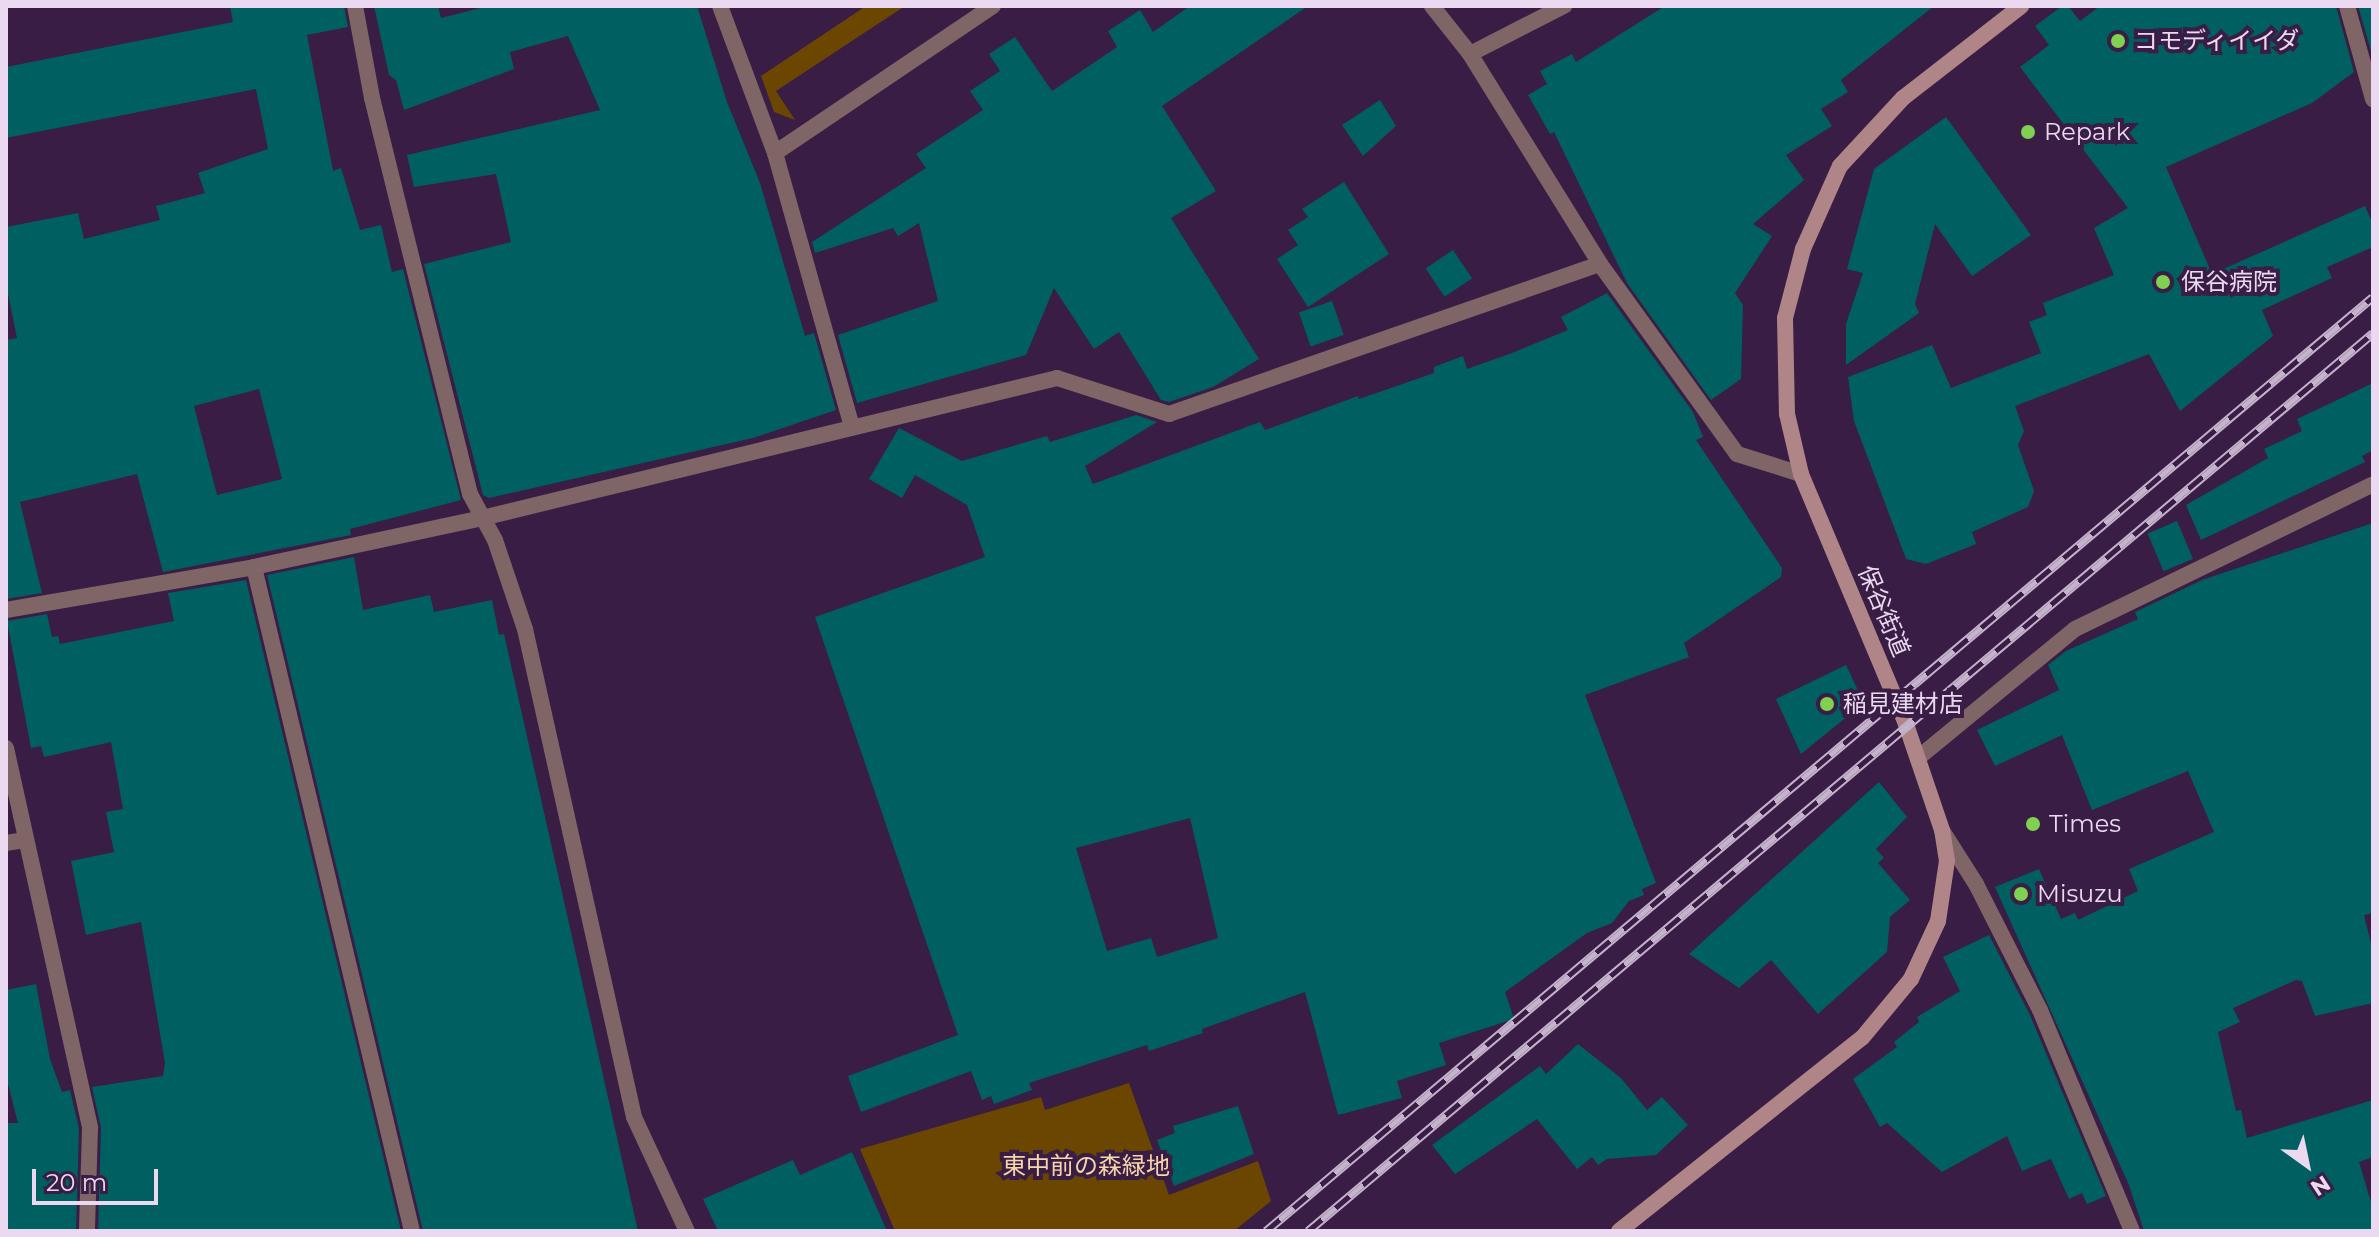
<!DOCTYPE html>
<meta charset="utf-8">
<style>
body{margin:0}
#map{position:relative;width:2379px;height:1237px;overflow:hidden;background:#391d44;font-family:Montserrat,"Noto Sans JP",sans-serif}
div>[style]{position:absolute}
.green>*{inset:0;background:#6a4600}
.building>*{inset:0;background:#005f60;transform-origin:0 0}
.minor>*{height:16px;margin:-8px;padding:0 8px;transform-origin:8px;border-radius:8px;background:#7f6566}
.secondary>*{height:16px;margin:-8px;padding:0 8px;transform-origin:8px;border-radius:8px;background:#af8587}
.rail>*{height:9px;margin-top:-4.5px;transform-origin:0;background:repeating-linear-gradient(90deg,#391d44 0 18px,#c5b2cd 0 36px);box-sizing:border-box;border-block:2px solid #c5b2cd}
.dots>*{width:22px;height:22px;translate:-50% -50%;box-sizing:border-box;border:4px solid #391d44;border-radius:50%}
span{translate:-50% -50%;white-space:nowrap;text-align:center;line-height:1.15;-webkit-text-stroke:8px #391d44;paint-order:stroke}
.poi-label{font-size:24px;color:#ead9f1}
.left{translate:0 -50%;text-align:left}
.street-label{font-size:24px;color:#ead9f1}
.park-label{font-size:24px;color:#f6d6a9}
.frame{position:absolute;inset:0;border:8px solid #ead9f1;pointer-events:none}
.north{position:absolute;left:2267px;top:1125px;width:80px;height:80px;-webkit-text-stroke:6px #391d44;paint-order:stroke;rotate:147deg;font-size:22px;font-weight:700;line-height:32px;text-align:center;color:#ead9f1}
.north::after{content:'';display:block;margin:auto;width:28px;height:36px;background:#ead9f1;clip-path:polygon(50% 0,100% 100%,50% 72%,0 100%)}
.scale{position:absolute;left:32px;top:1169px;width:126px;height:36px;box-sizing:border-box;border:4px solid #ead9f1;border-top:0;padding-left:10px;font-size:24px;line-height:28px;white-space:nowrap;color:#ead9f1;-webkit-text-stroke:6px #391d44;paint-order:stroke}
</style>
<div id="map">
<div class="green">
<div style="clip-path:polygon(866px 6px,905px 6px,776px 91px,795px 120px,774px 112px,761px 76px)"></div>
<div style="clip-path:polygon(1129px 1083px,1169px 1195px,1258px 1161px,1271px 1201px,1234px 1231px,895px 1231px,860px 1149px,1041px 1097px,1045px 1110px)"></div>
</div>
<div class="building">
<div style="clip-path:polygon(evenodd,230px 6px,344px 6px,348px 27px,307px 35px,333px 171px,341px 168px,360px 230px,381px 225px,392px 272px,403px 269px,461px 500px,350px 529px,351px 535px,163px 572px,137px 474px,20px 502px,42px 593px,6px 599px,6px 340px,17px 338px,6px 284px,6px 227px,78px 213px,84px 239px,160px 220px,156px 206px,205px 193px,198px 173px,268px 149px,256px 89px,6px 138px,6px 67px,233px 22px,230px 6px,259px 389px,282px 479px,217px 495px,194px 406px,259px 389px)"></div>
<div style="clip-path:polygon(374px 6px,438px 6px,441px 18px,488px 6px,697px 6px,727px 102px,760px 183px,805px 336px,814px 333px,836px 410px,753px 438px,489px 498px,483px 495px,424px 264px,511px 242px,496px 174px,414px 187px,407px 155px,600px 110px,568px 36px,510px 52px,514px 69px,404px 110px,396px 80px,389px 75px)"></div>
<div style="clip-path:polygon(1190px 6px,1308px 6px,1162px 106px,1216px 191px,1171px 218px,1259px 359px,1213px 387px,1169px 402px,1161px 400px,1119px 332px,1094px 349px,1054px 288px,1026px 355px,857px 403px,838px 335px,938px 301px,919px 223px,898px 236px,893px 228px,815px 253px,812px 242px,926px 168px,916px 154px,983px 110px,970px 91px,1000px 71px,989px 54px,1015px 37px,1052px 91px,1117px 47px,1108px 31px,1140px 10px,1153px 32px)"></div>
<div style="clip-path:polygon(1665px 6px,1934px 6px,1841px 80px,1848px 92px,1821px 109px,1832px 126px,1786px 155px,1804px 180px,1753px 224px,1772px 236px,1735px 293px,1743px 305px,1741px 379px,1711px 400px,1627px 283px,1554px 132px,1550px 134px,1528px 95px,1547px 84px,1540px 71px,1572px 54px,1576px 62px)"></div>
<div style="clip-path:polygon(2062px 6px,2068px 6px,2080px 21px,2100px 6px,2336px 6px,2354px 72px,2312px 103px,2166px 167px,2212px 274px,2365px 206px,2373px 224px,2373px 247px,2327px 267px,2332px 278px,2262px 310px,2273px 336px,2180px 411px,2149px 354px,2015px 406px,2024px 431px,2018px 445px,2034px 491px,2028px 507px,1972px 532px,1976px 544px,1926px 564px,1906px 559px,1854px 421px,1848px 377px,1932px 345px,1951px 388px,2041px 353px,2029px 322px,2047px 315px,2043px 303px,2114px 275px,2094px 228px,2128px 208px,2020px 67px,2049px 45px,2035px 26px)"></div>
<div style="clip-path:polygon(2358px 6px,2373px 6px,2373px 58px)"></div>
<div style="clip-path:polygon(1380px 100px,1396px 126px,1363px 156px,1342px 125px)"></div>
<div style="clip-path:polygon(1946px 117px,2031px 235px,1972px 276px,1935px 224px,1915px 304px,1919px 313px,1846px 365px,1846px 324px,1863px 273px,1847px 269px,1874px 169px)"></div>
<div style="clip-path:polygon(1344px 182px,1389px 254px,1308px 307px,1277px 259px,1298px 245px,1288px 230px,1308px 217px,1302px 209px)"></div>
<div style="left:1453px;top:250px;width:34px;height:33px;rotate:56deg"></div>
<div style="clip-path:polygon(evenodd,1607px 293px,1693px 412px,1703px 437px,1696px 440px,1782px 568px,1781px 577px,1684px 643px,1689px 657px,1585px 695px,1656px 883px,1642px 889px,1644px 895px,1629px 901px,1612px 923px,1587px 933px,1505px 992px,1514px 1019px,1439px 1043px,1446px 1065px,1397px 1081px,1402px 1098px,1338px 1115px,1305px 992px,1202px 1029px,1203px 1033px,1149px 1051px,1147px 1045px,1029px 1083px,1032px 1090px,994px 1104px,991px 1096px,982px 1100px,971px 1071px,861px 1112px,848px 1076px,958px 1035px,815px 617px,985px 557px,967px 505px,915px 475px,902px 498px,869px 479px,899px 428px,962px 461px,1047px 436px,1050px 442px,1136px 415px,1157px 422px,1085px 466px,1093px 484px,1260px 422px,1265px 430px,1358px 396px,1359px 399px,1434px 373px,1434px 367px,1463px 356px,1467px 369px,1512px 353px,1568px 330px,1561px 317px,1607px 293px,1190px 818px,1218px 938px,1157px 957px,1151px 938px,1107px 951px,1076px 848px,1190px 818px)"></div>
<div style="left:1332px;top:301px;width:36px;height:35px;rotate:71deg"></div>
<div style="clip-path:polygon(2373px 383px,2373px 450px,2362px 456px,2365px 462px,2201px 540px,2186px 505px,2268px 458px,2264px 449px,2302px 431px,2297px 419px)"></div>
<div style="left:2177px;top:521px;width:41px;height:32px;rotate:67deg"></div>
<div style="clip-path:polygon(2373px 523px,2373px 913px,2364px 915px,2373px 951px,2373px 1003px,2315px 1016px,2302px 981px,2296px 980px,2233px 1008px,2240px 1022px,2218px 1032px,2236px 1111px,2241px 1110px,2247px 1138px,2373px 1100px,2373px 1157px,2359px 1162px,2373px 1209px,2373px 1231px,2144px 1231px,2129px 1185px,1995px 887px,2039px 869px,2061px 919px,2075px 913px,2078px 920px,2138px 891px,2129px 869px,2214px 832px,2188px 771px,2092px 810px,2062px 735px,1995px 766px,1977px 730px,2059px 690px,2048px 665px,2066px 651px,2138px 619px,2135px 612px,2202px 580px)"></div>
<div style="clip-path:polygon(354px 557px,363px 610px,430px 595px,434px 612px,492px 600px,499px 635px,504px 634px,638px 1231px,423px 1231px,267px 575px)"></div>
<div style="clip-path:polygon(246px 580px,401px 1231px,98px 1231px,101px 1128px,92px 1087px,163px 1076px,165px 1063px,141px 922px,86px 935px,71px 861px,114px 852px,106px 812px,123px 809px,111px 742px,44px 757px,41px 746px,31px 748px,7px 621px,47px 614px,52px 637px,58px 636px,60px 644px,174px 621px,168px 593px)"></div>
<div style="clip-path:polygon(1846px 665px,1864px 703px,1801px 754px,1776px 699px)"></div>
<div style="clip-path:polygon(1879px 782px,1907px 817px,1876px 849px,1884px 858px,1878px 863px,1910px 900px,1890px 917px,1887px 952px,1818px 1014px,1771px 960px,1739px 988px,1689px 954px)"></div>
<div style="clip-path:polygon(1989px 935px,2030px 1015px,2106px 1196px,2087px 1204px,2082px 1193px,2069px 1199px,2051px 1159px,2022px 1171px,2007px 1136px,1942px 1172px,1887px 1123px,1880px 1127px,1853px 1079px,1897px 1047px,1894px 1042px,1919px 1022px,1917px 1017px,1960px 991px,1943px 957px)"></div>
<div style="clip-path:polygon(36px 984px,50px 1059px,62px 1092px,70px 1090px,79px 1129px,76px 1231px,6px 1231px,6px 1123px,18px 1123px,6px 1076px,6px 990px)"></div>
<div style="clip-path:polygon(1578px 1044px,1621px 1078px,1647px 1110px,1662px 1097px,1688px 1125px,1656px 1155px,1607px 1159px,1598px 1165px,1592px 1157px,1577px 1169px,1537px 1119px,1455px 1174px,1432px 1145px,1540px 1066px,1546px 1074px)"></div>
<div style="clip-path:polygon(1238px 1106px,1254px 1154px,1174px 1186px,1157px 1140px,1175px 1133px,1173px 1126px)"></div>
<div style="clip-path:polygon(852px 1152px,887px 1231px,718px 1231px,703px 1199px,793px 1160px,800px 1175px)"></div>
</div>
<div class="minor">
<div style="left:355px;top:6px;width:94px;rotate:79.5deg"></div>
<div style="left:372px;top:98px;width:408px;rotate:76.1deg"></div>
<div style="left:470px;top:494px;width:52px;rotate:61.5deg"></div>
<div style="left:495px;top:540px;width:94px;rotate:71.4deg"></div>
<div style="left:525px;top:629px;width:500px;rotate:77.41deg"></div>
<div style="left:634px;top:1117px;width:126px;rotate:65.1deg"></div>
<div style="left:720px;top:6px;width:157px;rotate:69.5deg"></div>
<div style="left:775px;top:153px;width:285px;rotate:74.3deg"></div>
<div style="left:1432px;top:6px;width:61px;rotate:51.6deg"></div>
<div style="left:1470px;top:54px;width:247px;rotate:58.2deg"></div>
<div style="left:1600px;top:264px;width:234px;rotate:54.2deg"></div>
<div style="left:1737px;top:454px;width:67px;rotate:17.4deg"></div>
<div style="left:2347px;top:6px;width:97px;rotate:74.4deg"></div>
<div style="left:1470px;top:54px;width:106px;rotate:-27.1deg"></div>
<div style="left:775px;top:153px;width:263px;rotate:-34deg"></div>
<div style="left:254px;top:567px;width:683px;rotate:76.62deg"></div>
<div style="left:6px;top:610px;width:252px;rotate:-9.8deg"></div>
<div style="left:254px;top:567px;width:233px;rotate:-12.1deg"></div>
<div style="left:482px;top:518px;width:592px;rotate:-13.68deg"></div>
<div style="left:1057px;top:378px;width:118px;rotate:17.8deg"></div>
<div style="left:1169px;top:414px;width:456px;rotate:-19.2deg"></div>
<div style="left:6px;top:748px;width:389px;rotate:77.5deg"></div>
<div style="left:90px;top:1128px;width:103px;rotate:91.7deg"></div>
<div style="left:1918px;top:758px;width:203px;rotate:-39.4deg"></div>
<div style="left:2075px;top:629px;width:331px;rotate:-25.9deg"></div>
<div style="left:1943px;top:832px;width:62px;rotate:57.6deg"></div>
<div style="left:1976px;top:884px;width:141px;rotate:63.1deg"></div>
<div style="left:2040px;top:1010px;width:239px;rotate:67.4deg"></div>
<div style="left:6px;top:843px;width:18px;rotate:-9deg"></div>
</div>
<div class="secondary">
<div style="left:1619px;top:1231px;width:310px;rotate:-38.5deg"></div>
<div style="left:1862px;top:1038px;width:77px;rotate:-50.3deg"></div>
<div style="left:1911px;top:979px;width:64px;rotate:-65deg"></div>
<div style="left:1938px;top:921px;width:61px;rotate:-81.5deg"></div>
<div style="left:1947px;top:861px;width:31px;rotate:-99deg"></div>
<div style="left:1942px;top:830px;width:112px;rotate:-108.8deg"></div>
<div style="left:1906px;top:724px;width:271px;rotate:-112.8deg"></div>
<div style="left:1801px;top:474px;width:62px;rotate:-103.1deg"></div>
<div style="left:1787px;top:414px;width:96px;rotate:-91.2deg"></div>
<div style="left:1785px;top:318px;width:71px;rotate:-75.4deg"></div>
<div style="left:1803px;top:249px;width:91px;rotate:-66deg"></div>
<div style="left:1840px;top:166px;width:93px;rotate:-47.2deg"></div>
<div style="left:1903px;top:98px;width:150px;rotate:-37.9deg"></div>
</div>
<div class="rail">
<div style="left:1266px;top:1231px;width:1448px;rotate:-40.16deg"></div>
<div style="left:1308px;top:1231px;width:1393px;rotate:-40.14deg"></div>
</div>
<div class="dots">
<div style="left:2118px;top:41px;background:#80d051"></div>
<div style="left:2028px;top:132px;background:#80d051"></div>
<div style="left:2163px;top:282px;background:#80d051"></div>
<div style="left:1827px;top:704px;background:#80d051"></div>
<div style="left:2033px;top:824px;background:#80d051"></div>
<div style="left:2021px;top:894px;background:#80d051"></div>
</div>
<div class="poi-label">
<span class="left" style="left:2134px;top:41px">コモディイイダ</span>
<span class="left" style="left:2044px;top:132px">Repark</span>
<span class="left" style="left:2181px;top:282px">保谷病院</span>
<span class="left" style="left:1843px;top:704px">稲見建材店</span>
<span class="left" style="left:2049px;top:824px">Times</span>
<span class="left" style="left:2037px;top:894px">Misuzu</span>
</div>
<div class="street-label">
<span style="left:1884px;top:611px;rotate:67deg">保谷街道</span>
</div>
<div class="park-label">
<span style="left:1086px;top:1166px">東中前の森緑地</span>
</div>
<div class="frame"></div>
<div class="north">N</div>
<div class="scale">20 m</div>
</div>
